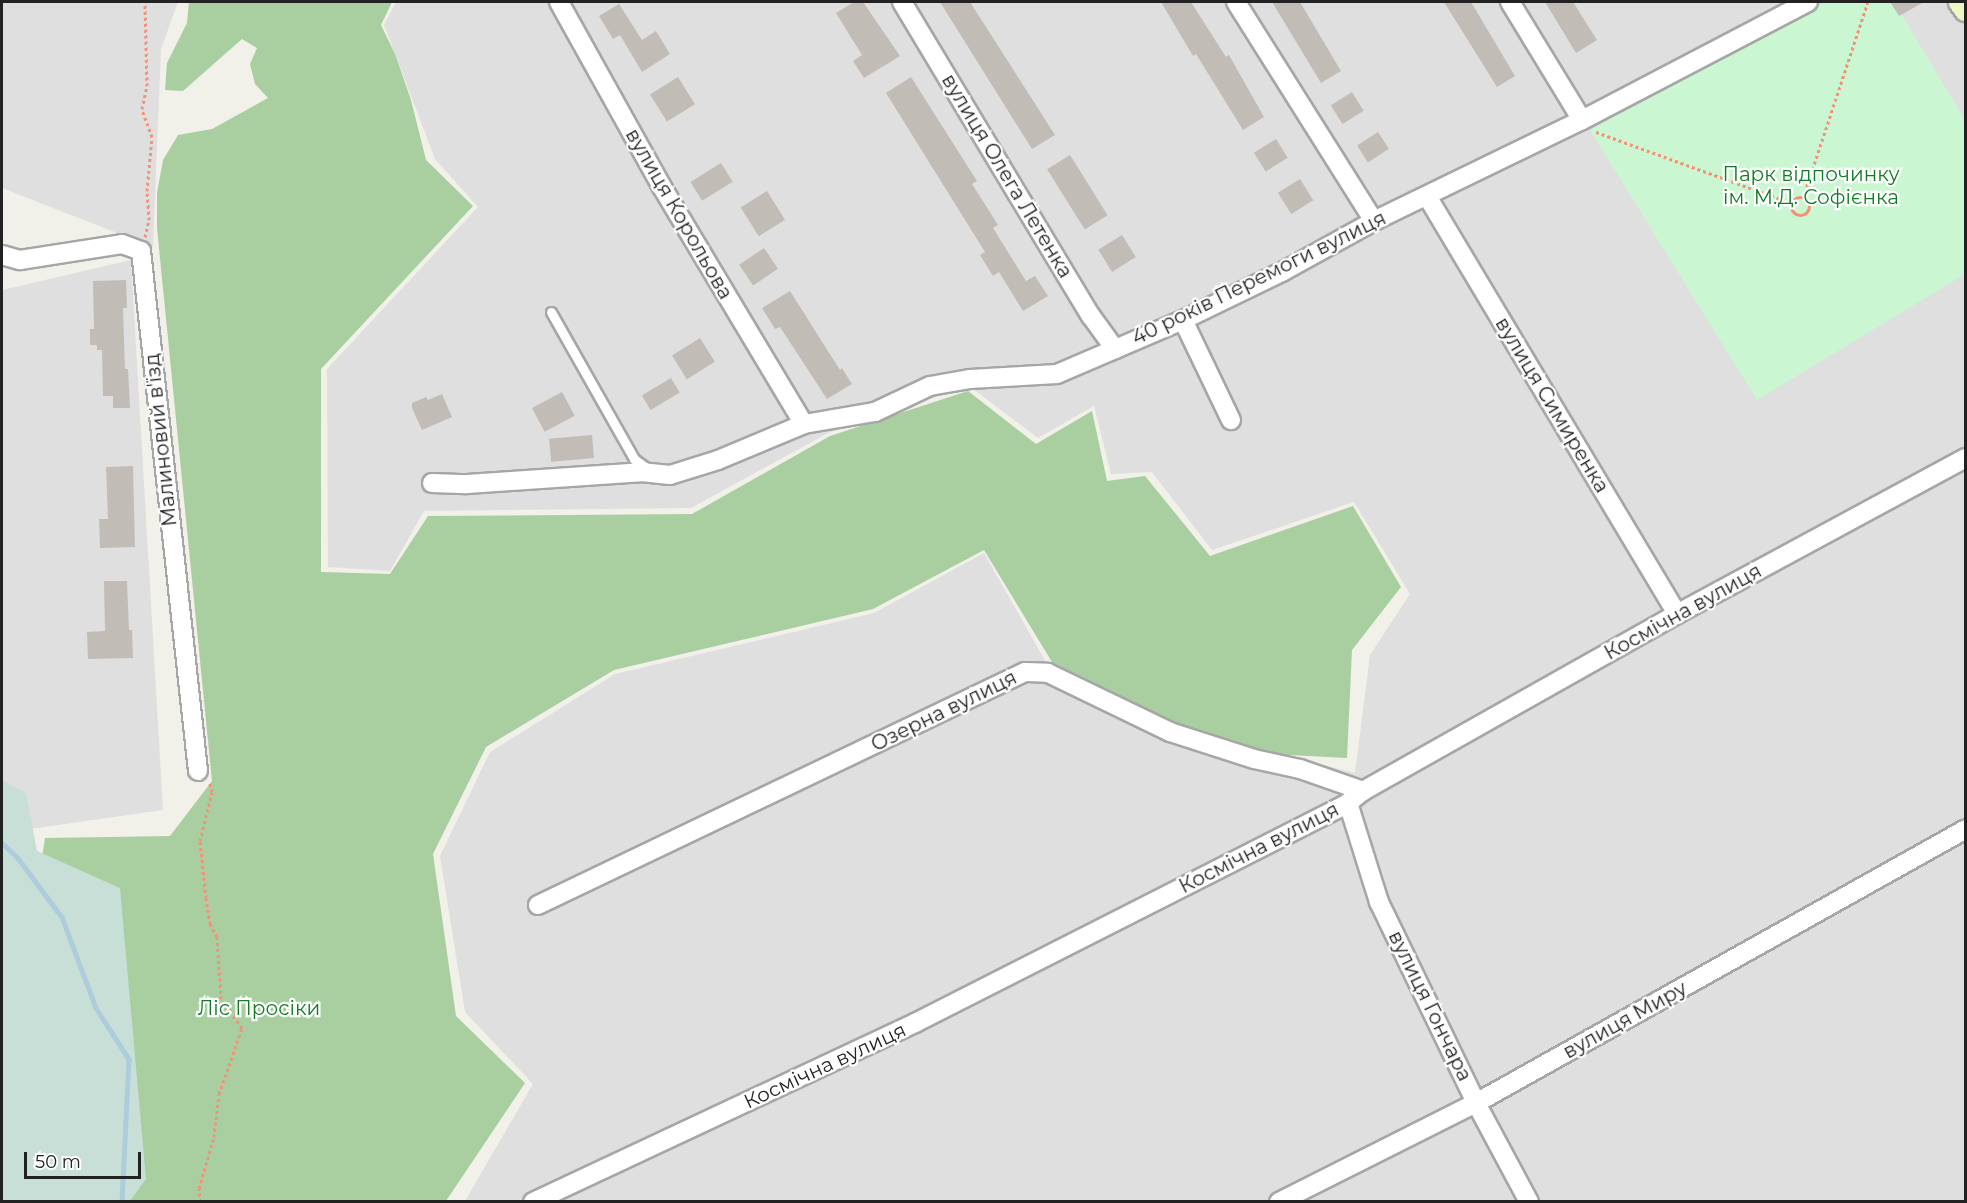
<!DOCTYPE html>
<meta charset="utf-8">
<style>
body{margin:0}
#map{position:relative;width:1967px;height:1203px;overflow:hidden;background:#f1f0e9;font-family:Montserrat,sans-serif}
div>[style]{position:absolute}
.residential>*{inset:0;background:#e0dfdf}
.forest>*{inset:0;background:#a9cea0}
.wetland>*{inset:0;background:#c7dfd6}
.park>*{inset:0;background:#caf7d2}
.stream>*{height:4.5px;margin:-2.25px;padding:0 2.25px;transform-origin:2.25px;border-radius:2.25px;background:#adcddc}
.building>*{inset:0;background:#c2bcb6;transform-origin:0 0}
.path>*{height:3px;margin-top:-1.5px;transform-origin:0;background:repeating-linear-gradient(90deg,#f39279 0 3px,transparent 0 6px)}
.path>.ring{margin:-1.5px;padding:0;box-sizing:content-box;background:none;border:3px solid #f39279;border-radius:50%}
.roads{filter:drop-shadow(2px 0 #a6a6a6) drop-shadow(-2px 0 #a6a6a6) drop-shadow(0 2px #a6a6a6) drop-shadow(0 -2px #a6a6a6)}
.lane>*{height:9px;margin:-4.5px;padding:0 4.5px;transform-origin:4.5px;border-radius:4.5px;background:#fff}
.street>*{height:18px;margin:-9px;padding:0 9px;transform-origin:9px;border-radius:9px;background:#fff}
.secondary>*{height:24px;margin:-12px;padding:0 12px;transform-origin:12px;border-radius:12px;background:#eff7c2}
span{translate:-50% -50%;white-space:nowrap;text-align:center;line-height:1.15;-webkit-text-stroke:4.5px #fff;paint-order:stroke}
.park-label{font-size:20px;color:#127d26}
.street-label{font-size:20px;color:#222}
.frame{position:absolute;inset:0;border:3px solid #222;pointer-events:none}
.scale{position:absolute;left:24px;top:1152px;width:117px;height:27px;box-sizing:border-box;border:3px solid #222;border-top:0;padding-left:8px;font-size:18px;line-height:21px;white-space:nowrap;color:#222;-webkit-text-stroke:4px #fff;paint-order:stroke}
</style>
<div id="map">
<div class="residential">
<div style="clip-path:polygon(2px 2px,178px 2px,161px 49px,153px 247px,2px 188px)"></div>
<div style="clip-path:polygon(396px 2px,1965px 2px,1965px 1201px,465px 1201px,533px 1084px,465px 1012px,440px 856px,490px 752px,615px 674px,874px 613px,984px 553px,1047px 664px,1174px 727px,1355px 773px,1370px 655px,1410px 594px,1354px 502px,1212px 550px,1152px 472px,1111px 474px,1094px 406px,1038px 438px,969px 386px,828px 433px,691px 508px,424px 511px,390px 571px,328px 567px,327px 369px,478px 207px,435px 159px,384px 25px)"></div>
<div style="clip-path:polygon(131px 260px,163px 810px,2px 833px,2px 290px)"></div>
</div>
<div class="forest">
<div style="clip-path:polygon(189px 2px,392px 2px,381px 25px,395px 54px,411px 100px,426px 160px,473px 206px,321px 369px,321px 572px,390px 574px,428px 516px,692px 514px,830px 436px,968px 391px,1036px 444px,1092px 411px,1107px 481px,1145px 476px,1210px 556px,1353px 506px,1401px 587px,1352px 650px,1347px 758px,1269px 754px,1168px 721px,1052px 662px,984px 550px,873px 609px,614px 670px,486px 747px,433px 854px,456px 1016px,525px 1083px,446px 1201px,73px 1201px,37px 890px,45px 838px,170px 836px,212px 781px,157px 228px,157px 193px,163px 160px,178px 135px,212px 129px,268px 98px,255px 84px,250px 64px,257px 48px,242px 39px,183px 91px,165px 90px,167px 63px,187px 23px)"></div>
</div>
<div class="wetland">
<div style="clip-path:polygon(2px 780px,26px 793px,37px 851px,120px 888px,146px 1179px,130px 1201px,2px 1201px)"></div>
</div>
<div class="park">
<div style="clip-path:polygon(1825px 2px,1894px 2px,1965px 120px,1965px 274px,1757px 400px,1590px 130px)"></div>
</div>
<div class="stream">
<div style="left:2px;top:843px;width:22px;rotate:43deg"></div>
<div style="left:18px;top:858px;width:74px;rotate:53.3deg"></div>
<div style="left:62px;top:917px;width:97px;rotate:69.5deg"></div>
<div style="left:96px;top:1008px;width:61px;rotate:57.1deg"></div>
<div style="left:129px;top:1059px;width:143px;rotate:92.8deg"></div>
</div>
<div class="building">
<div style="clip-path:polygon(854px 2px,863px 2px,900px 56px,864px 78px,853px 61px,862px 55px,836px 13px)"></div>
<div style="clip-path:polygon(940px 2px,970px 2px,1055px 135px,1032px 149px)"></div>
<div style="clip-path:polygon(1161px 2px,1191px 2px,1226px 57px,1229px 55px,1264px 117px,1243px 130px,1196px 54px,1193px 56px)"></div>
<div style="clip-path:polygon(1272px 2px,1300px 2px,1341px 71px,1321px 83px)"></div>
<div style="clip-path:polygon(1444px 2px,1471px 2px,1515px 76px,1497px 87px)"></div>
<div style="clip-path:polygon(1545px 2px,1573px 2px,1597px 40px,1576px 53px)"></div>
<div style="clip-path:polygon(1890px 2px,1924px 2px,1899px 16px)"></div>
<div style="clip-path:polygon(619px 4px,642px 40px,656px 31px,670px 54px,642px 72px,620px 35px,613px 39px,599px 16px)"></div>
<div style="left:678px;top:77px;width:32px;height:33px;rotate:58deg"></div>
<div style="clip-path:polygon(911px 77px,977px 181px,972px 184px,998px 225px,993px 228px,1026px 281px,1035px 276px,1048px 296px,1023px 311px,999px 272px,993px 276px,980px 255px,985px 252px,886px 93px)"></div>
<div style="left:1352px;top:92px;width:22px;height:25px;rotate:58deg"></div>
<div style="left:1378px;top:132px;width:20px;height:25px;rotate:57deg"></div>
<div style="left:1276px;top:139px;width:22px;height:26px;rotate:58deg"></div>
<div style="left:1070px;top:155px;width:71px;height:27px;rotate:58deg"></div>
<div style="left:721px;top:163px;width:22px;height:36px;rotate:58deg"></div>
<div style="left:1300px;top:179px;width:25px;height:26px;rotate:58deg"></div>
<div style="left:767px;top:191px;width:34px;height:31px;rotate:58deg"></div>
<div style="left:1122px;top:235px;width:26px;height:28px;rotate:58deg"></div>
<div style="left:764px;top:248px;width:25px;height:30px;rotate:56deg"></div>
<div style="clip-path:polygon(126px 280px,127px 308px,123px 308px,125px 369px,128px 369px,130px 408px,113px 408px,113px 396px,103px 396px,102px 350px,97px 350px,97px 345px,90px 345px,90px 329px,94px 329px,93px 281px)"></div>
<div style="clip-path:polygon(790px 291px,840px 370px,842px 368px,852px 384px,827px 399px,780px 327px,775px 329px,762px 308px)"></div>
<div style="left:700px;top:338px;width:28px;height:33px;rotate:58deg"></div>
<div style="left:671px;top:378px;width:17px;height:34px;rotate:59deg"></div>
<div style="left:562px;top:392px;width:27px;height:34px;rotate:62deg"></div>
<div style="clip-path:polygon(442px 394px,452px 417px,422px 430px,412px 408px,412px 403px,426px 397px,428px 400px)"></div>
<div style="left:592px;top:435px;width:23px;height:43px;rotate:85deg"></div>
<div style="clip-path:polygon(133px 466px,135px 547px,100px 548px,99px 519px,108px 519px,106px 467px)"></div>
<div style="clip-path:polygon(104px 581px,127px 581px,129px 630px,132px 630px,133px 658px,88px 659px,87px 632px,105px 631px)"></div>
</div>
<div class="path">
<div style="left:1596px;top:132px;width:208px;rotate:20deg"></div>
<div class="ring" style="left:1791px;top:197px;width:15px;height:15px"></div>
<div style="left:1803px;top:198px;width:206px;rotate:-71.7deg"></div>
<div style="left:145px;top:237px;width:17px;rotate:-77deg"></div>
<div style="left:149px;top:220px;width:29px;rotate:-94deg"></div>
<div style="left:147px;top:191px;width:54px;rotate:-84.7deg"></div>
<div style="left:152px;top:137px;width:30px;rotate:-110deg"></div>
<div style="left:142px;top:109px;width:24px;rotate:-78deg"></div>
<div style="left:147px;top:86px;width:84px;rotate:-91.4deg"></div>
<div style="left:200px;top:1202px;width:14px;rotate:-94deg"></div>
<div style="left:199px;top:1188px;width:53px;rotate:-73.6deg"></div>
<div style="left:214px;top:1137px;width:43px;rotate:-83.4deg"></div>
<div style="left:219px;top:1094px;width:70px;rotate:-70.8deg"></div>
<div style="left:242px;top:1028px;width:36px;rotate:-126deg"></div>
<div style="left:221px;top:999px;width:62px;rotate:-93.7deg"></div>
<div style="left:217px;top:937px;width:15px;rotate:-118deg"></div>
<div style="left:210px;top:924px;width:26px;rotate:-99deg"></div>
<div style="left:206px;top:898px;width:57px;rotate:-96deg"></div>
<div style="left:200px;top:841px;width:50px;rotate:-76.2deg"></div>
<div style="left:212px;top:792px;width:9px;rotate:-103deg"></div>
</div>
<div class="roads">
<div class="lane">
<div style="left:551px;top:312px;width:169px;rotate:60.5deg"></div>
<div style="left:634px;top:459px;width:19px;rotate:36deg"></div>
</div>
<div class="street">
<div style="left:559px;top:2px;width:212px;rotate:60.9deg"></div>
<div style="left:662px;top:187px;width:276px;rotate:59.1deg"></div>
<div style="left:902px;top:2px;width:366px;rotate:59deg"></div>
<div style="left:1091px;top:316px;width:41px;rotate:54deg"></div>
<div style="left:1236px;top:2px;width:259px;rotate:57.8deg"></div>
<div style="left:1510px;top:2px;width:138px;rotate:58.6deg"></div>
<div style="left:1427px;top:196px;width:487px;rotate:59.1deg"></div>
<div style="left:2px;top:255px;width:19px;rotate:16deg"></div>
<div style="left:20px;top:260px;width:103px;rotate:-8.9deg"></div>
<div style="left:122px;top:244px;width:20px;rotate:20deg"></div>
<div style="left:141px;top:251px;width:523px;rotate:83.74deg"></div>
<div style="left:1183px;top:320px;width:111px;rotate:64.4deg"></div>
<div style="left:432px;top:483px;width:35px;rotate:2deg"></div>
<div style="left:467px;top:484px;width:174px;rotate:-3.9deg"></div>
<div style="left:641px;top:472px;width:29px;rotate:6deg"></div>
<div style="left:670px;top:475px;width:50px;rotate:-17.4deg"></div>
<div style="left:718px;top:460px;width:93px;rotate:-22.7deg"></div>
<div style="left:804px;top:424px;width:72px;rotate:-9.6deg"></div>
<div style="left:875px;top:412px;width:61px;rotate:-25.3deg"></div>
<div style="left:930px;top:386px;width:41px;rotate:-9.9deg"></div>
<div style="left:970px;top:379px;width:87px;rotate:-3.3deg"></div>
<div style="left:1057px;top:374px;width:137px;rotate:-23.2deg"></div>
<div style="left:1183px;top:320px;width:110px;rotate:-25.9deg"></div>
<div style="left:1282px;top:272px;width:105px;rotate:-29deg"></div>
<div style="left:1374px;top:221px;width:231px;rotate:-25.9deg"></div>
<div style="left:1582px;top:120px;width:255px;rotate:-27.6deg"></div>
<div style="left:1348px;top:803px;width:104px;rotate:72.6deg"></div>
<div style="left:1379px;top:902px;width:223px;rotate:64.2deg"></div>
<div style="left:1476px;top:1103px;width:112px;rotate:61.8deg"></div>
<div style="left:538px;top:905px;width:540px;rotate:-25.57deg"></div>
<div style="left:1025px;top:672px;width:23px;rotate:2deg"></div>
<div style="left:1048px;top:673px;width:136px;rotate:25.8deg"></div>
<div style="left:1170px;top:732px;width:88px;rotate:17.8deg"></div>
<div style="left:1254px;top:759px;width:47px;rotate:12.3deg"></div>
<div style="left:1300px;top:769px;width:67px;rotate:19.2deg"></div>
<div style="left:533px;top:1202px;width:422px;rotate:-25.1deg"></div>
<div style="left:915px;top:1023px;width:486px;rotate:-26.9deg"></div>
<div style="left:1348px;top:803px;width:19px;rotate:-39deg"></div>
<div style="left:1363px;top:791px;width:360px;rotate:-29.4deg"></div>
<div style="left:1677px;top:614px;width:328px;rotate:-28.4deg"></div>
<div style="left:1279px;top:1202px;width:220px;rotate:-26.7deg"></div>
<div style="left:1476px;top:1103px;width:561px;rotate:-29.21deg"></div>
</div>
<div class="secondary">
<div style="left:1961px;top:2px;width:9px;rotate:54deg"></div>
</div>
</div>
<div class="park-label">
<span style="left:1811px;top:186px">Парк відпочинку<br>ім. М.Д. Софієнка</span>
<span style="left:259px;top:1008px">Ліс Просіки</span>
</div>
<div class="street-label">
<span style="left:1007px;top:176px;rotate:59deg">вулиця Олега Летенка</span>
<span style="left:679px;top:214px;rotate:60deg">вулиця Корольова</span>
<span style="left:1259px;top:278px;rotate:-26deg">40 років Перемоги вулиця</span>
<span style="left:1552px;top:405px;rotate:59deg">вулиця Симиренка</span>
<span style="left:161px;top:440px;rotate:-96deg">Малиновий в'їзд</span>
<span style="left:1683px;top:612px;rotate:-29deg">Космічна вулиця</span>
<span style="left:944px;top:711px;rotate:-26deg">Озерна вулиця</span>
<span style="left:1259px;top:848px;rotate:-27deg">Космічна вулиця</span>
<span style="left:1430px;top:1006px;rotate:64deg">вулиця Гончара</span>
<span style="left:1625px;top:1020px;rotate:-29deg">вулиця Миру</span>
<span style="left:825px;top:1066px;rotate:-25deg">Космічна вулиця</span>
</div>
<div class="frame"></div>
<div class="scale">50 m</div>
</div>
